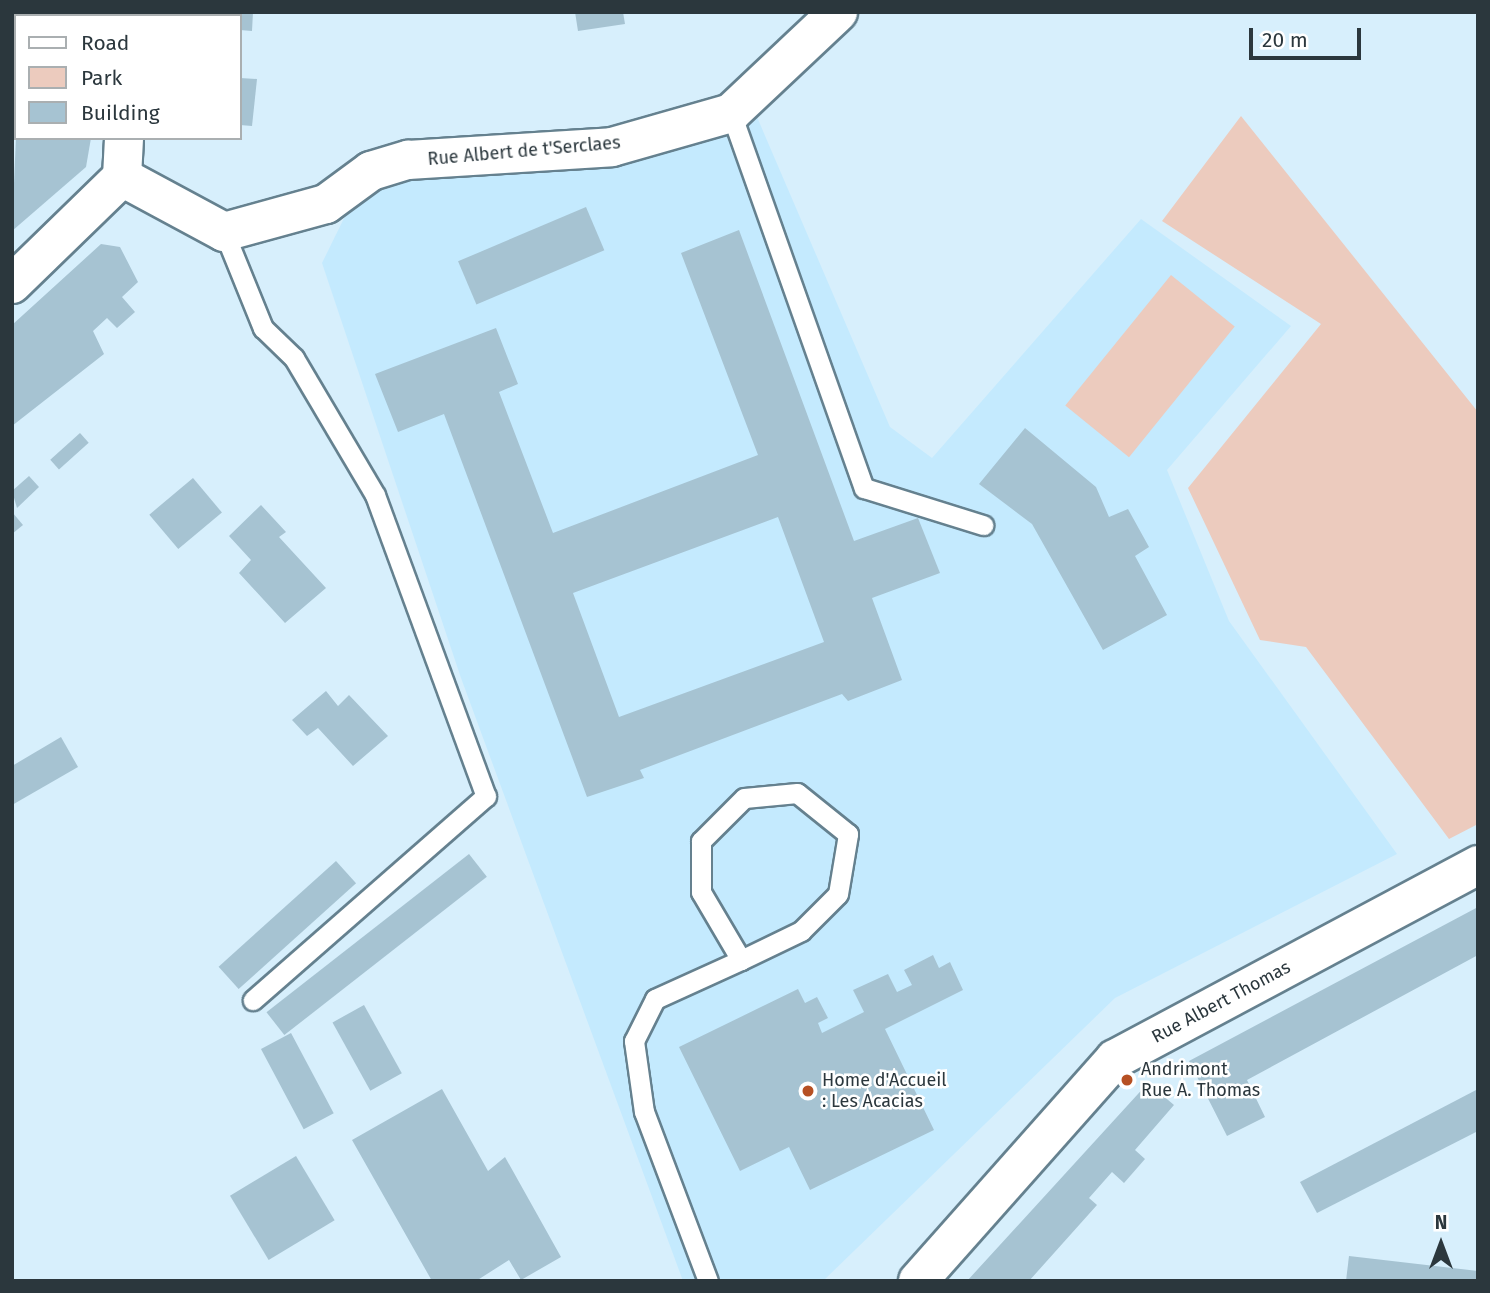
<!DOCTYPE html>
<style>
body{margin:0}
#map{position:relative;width:1490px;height:1293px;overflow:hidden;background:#d7effc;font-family:"Fira Sans",sans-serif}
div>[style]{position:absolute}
.built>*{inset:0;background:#c4eafe}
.green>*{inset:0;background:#eccbbe;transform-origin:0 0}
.building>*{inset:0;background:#a6c3d2;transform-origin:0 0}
.roads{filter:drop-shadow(2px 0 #65818f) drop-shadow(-2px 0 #65818f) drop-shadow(0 2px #65818f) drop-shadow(0 -2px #65818f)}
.service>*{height:19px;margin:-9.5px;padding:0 9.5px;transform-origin:9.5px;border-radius:9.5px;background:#fff}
.minor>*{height:38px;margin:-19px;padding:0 19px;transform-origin:19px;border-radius:19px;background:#fff}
.tertiary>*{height:38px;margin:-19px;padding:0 19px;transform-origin:19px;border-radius:19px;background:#fff}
.dots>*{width:19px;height:19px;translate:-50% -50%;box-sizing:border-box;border:4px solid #fff;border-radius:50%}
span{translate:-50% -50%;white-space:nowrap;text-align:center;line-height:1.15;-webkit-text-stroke:5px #fff;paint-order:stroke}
.street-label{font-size:18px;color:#2b373d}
.poi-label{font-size:18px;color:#2b373d}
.left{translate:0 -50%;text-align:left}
.frame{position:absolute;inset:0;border:14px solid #2b373d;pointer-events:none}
.legend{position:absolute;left:14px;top:14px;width:228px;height:126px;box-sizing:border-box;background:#fff;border:2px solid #aaafb1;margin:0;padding:9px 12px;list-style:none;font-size:21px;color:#2b373d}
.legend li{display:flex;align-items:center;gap:14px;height:35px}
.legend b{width:35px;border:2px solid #aaafb1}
.north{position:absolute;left:1406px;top:1209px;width:70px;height:70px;-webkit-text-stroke:5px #fff;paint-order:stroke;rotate:0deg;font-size:19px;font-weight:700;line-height:28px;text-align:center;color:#2b373d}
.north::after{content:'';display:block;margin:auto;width:24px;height:32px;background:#2b373d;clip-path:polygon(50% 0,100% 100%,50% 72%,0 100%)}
.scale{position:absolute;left:1249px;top:28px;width:112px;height:32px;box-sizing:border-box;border:4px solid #2b373d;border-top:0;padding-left:9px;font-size:21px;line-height:24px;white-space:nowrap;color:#2b373d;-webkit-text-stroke:5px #fff;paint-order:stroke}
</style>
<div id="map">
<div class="built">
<div style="clip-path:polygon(757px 117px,890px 427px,932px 458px,1141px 219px,1291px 326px,1167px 470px,1229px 621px,1397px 854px,1115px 998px,823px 1281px,683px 1281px,461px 678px,322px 263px,351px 204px,394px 173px,612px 147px)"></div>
</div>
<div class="green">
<div style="clip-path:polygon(1241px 116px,1478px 412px,1478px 824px,1449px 839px,1306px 647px,1260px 640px,1188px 488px,1321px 324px,1162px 221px)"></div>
<div style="left:1171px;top:275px;width:82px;height:168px;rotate:39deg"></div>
</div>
<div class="building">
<div style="clip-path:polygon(31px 12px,100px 12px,31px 16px)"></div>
<div style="clip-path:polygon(169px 12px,253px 12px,252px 31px,240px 30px,240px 16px)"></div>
<div style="clip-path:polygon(575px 12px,623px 12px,625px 24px,578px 31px)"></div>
<div style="clip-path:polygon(240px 78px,257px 79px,252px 126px,240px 125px)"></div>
<div style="clip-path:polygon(16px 136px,91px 138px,86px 167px,12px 231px)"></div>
<div style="left:586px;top:207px;width:47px;height:139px;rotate:67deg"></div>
<div style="clip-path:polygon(evenodd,739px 230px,854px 541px,918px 518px,940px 573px,872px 598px,902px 680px,848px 701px,842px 694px,640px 770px,644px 778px,587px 797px,444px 414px,398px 432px,375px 374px,496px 328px,518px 384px,499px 392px,553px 533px,758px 455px,681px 253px,739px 230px,778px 517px,824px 642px,619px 717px,573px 593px,778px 517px)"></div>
<div style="clip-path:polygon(101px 244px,120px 247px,138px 282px,122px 297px,135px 312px,117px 328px,107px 318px,93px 331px,104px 354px,12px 426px,12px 325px)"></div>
<div style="clip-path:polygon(1025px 428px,1096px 487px,1109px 517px,1128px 509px,1149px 547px,1135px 556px,1167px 615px,1103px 650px,1032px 524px,979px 484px)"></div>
<div style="left:80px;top:433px;width:13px;height:40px;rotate:48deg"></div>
<div style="clip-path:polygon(29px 476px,39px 487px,17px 508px,12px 491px)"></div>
<div style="left:193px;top:478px;width:45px;height:57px;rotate:50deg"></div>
<div style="clip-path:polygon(261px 505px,286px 532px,279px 537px,326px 588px,285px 623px,239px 573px,251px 560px,229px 536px)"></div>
<div style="clip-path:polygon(12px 512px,23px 525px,12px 534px)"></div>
<div style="clip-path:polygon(326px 691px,338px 706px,349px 695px,388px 736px,353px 766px,318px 728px,307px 736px,292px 720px)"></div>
<div style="clip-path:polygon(61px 737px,78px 767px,12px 805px,12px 766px)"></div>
<div style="left:469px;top:854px;width:29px;height:257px;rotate:52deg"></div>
<div style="left:336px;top:861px;width:30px;height:158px;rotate:48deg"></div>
<div style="clip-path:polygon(1478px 907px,1478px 955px,1247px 1080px,1265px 1117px,1227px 1136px,1189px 1061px)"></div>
<div style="clip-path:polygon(933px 955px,939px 968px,950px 962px,963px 990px,885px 1029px,934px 1130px,810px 1190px,789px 1147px,740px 1171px,679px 1047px,798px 989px,805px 1003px,817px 997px,828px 1018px,818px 1023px,822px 1033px,864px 1012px,853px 990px,888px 974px,897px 992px,912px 985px,904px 970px)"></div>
<div style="left:364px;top:1005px;width:78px;height:36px;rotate:61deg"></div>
<div style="left:291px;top:1033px;width:91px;height:34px;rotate:62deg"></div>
<div style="clip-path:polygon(1148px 1083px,1174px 1105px,1135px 1150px,1145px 1159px,1124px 1183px,1112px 1172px,1089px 1198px,1097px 1205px,1029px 1281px,967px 1281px)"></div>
<div style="clip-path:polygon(442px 1089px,488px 1171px,505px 1157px,561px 1257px,521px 1280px,509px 1260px,476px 1281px,432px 1281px,352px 1140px)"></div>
<div style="clip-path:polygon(1478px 1089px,1478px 1131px,1317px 1213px,1300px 1182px)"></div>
<div style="left:296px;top:1156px;width:75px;height:77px;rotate:59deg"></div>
<div style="clip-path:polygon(1349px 1256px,1478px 1271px,1478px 1281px,1346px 1281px)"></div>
</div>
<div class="roads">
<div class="service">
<div style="left:731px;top:113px;width:398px;rotate:70.5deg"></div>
<div style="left:864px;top:488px;width:125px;rotate:17.3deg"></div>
<div style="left:224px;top:232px;width:104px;rotate:67.9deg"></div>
<div style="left:263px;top:328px;width:43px;rotate:44.1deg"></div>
<div style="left:294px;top:358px;width:159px;rotate:59.4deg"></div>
<div style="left:375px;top:495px;width:321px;rotate:69.8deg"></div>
<div style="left:486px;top:796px;width:310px;rotate:138.8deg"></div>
<div style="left:708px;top:1281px;width:181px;rotate:-110.7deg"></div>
<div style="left:644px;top:1112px;width:72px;rotate:-98deg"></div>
<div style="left:634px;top:1041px;width:47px;rotate:-63.4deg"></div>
<div style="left:655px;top:999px;width:94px;rotate:-24.4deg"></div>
<div style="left:741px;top:960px;width:67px;rotate:-25.8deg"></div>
<div style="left:801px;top:931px;width:52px;rotate:-45deg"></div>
<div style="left:838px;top:894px;width:61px;rotate:-80.5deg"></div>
<div style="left:848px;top:834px;width:65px;rotate:-141.2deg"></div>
<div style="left:797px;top:793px;width:53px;rotate:174.6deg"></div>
<div style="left:744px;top:798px;width:61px;rotate:135deg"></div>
<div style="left:701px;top:841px;width:51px;rotate:90deg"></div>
<div style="left:701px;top:892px;width:79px;rotate:59.5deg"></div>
</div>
<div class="minor">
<div style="left:133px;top:16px;width:4px;rotate:-90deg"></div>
<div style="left:122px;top:177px;width:116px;rotate:28.3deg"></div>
<div style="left:224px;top:232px;width:106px;rotate:-15.4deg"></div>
<div style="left:326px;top:204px;width:56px;rotate:-36.3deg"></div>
<div style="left:371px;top:171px;width:39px;rotate:-17deg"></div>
<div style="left:408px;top:160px;width:204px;rotate:-3.6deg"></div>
<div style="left:612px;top:147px;width:124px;rotate:-15.9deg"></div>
<div style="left:731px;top:113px;width:147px;rotate:-43.3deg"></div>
<div style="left:12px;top:284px;width:153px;rotate:-44.2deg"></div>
<div style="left:122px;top:177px;width:39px;rotate:-87deg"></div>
</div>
<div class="tertiary">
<div style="left:918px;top:1281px;width:297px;rotate:-48.4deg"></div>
<div style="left:1115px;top:1059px;width:412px;rotate:-28.1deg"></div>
</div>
</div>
<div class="dots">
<div style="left:1127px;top:1080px;background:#b65023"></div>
<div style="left:808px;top:1091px;background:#b65023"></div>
</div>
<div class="street-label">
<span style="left:524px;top:151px;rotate:-5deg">Rue Albert de t'Serclaes</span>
<span style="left:1221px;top:1002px;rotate:-28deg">Rue Albert Thomas</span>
</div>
<div class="poi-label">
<span class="left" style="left:1141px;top:1080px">Andrimont<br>Rue A. Thomas</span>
<span class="left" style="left:822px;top:1091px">Home d'Accueil<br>: Les Acacias</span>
</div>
<div class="frame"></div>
<ul class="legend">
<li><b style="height:9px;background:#fff"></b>Road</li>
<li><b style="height:19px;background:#eccbbe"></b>Park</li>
<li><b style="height:19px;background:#a6c3d2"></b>Building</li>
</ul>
<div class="north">N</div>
<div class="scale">20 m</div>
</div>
